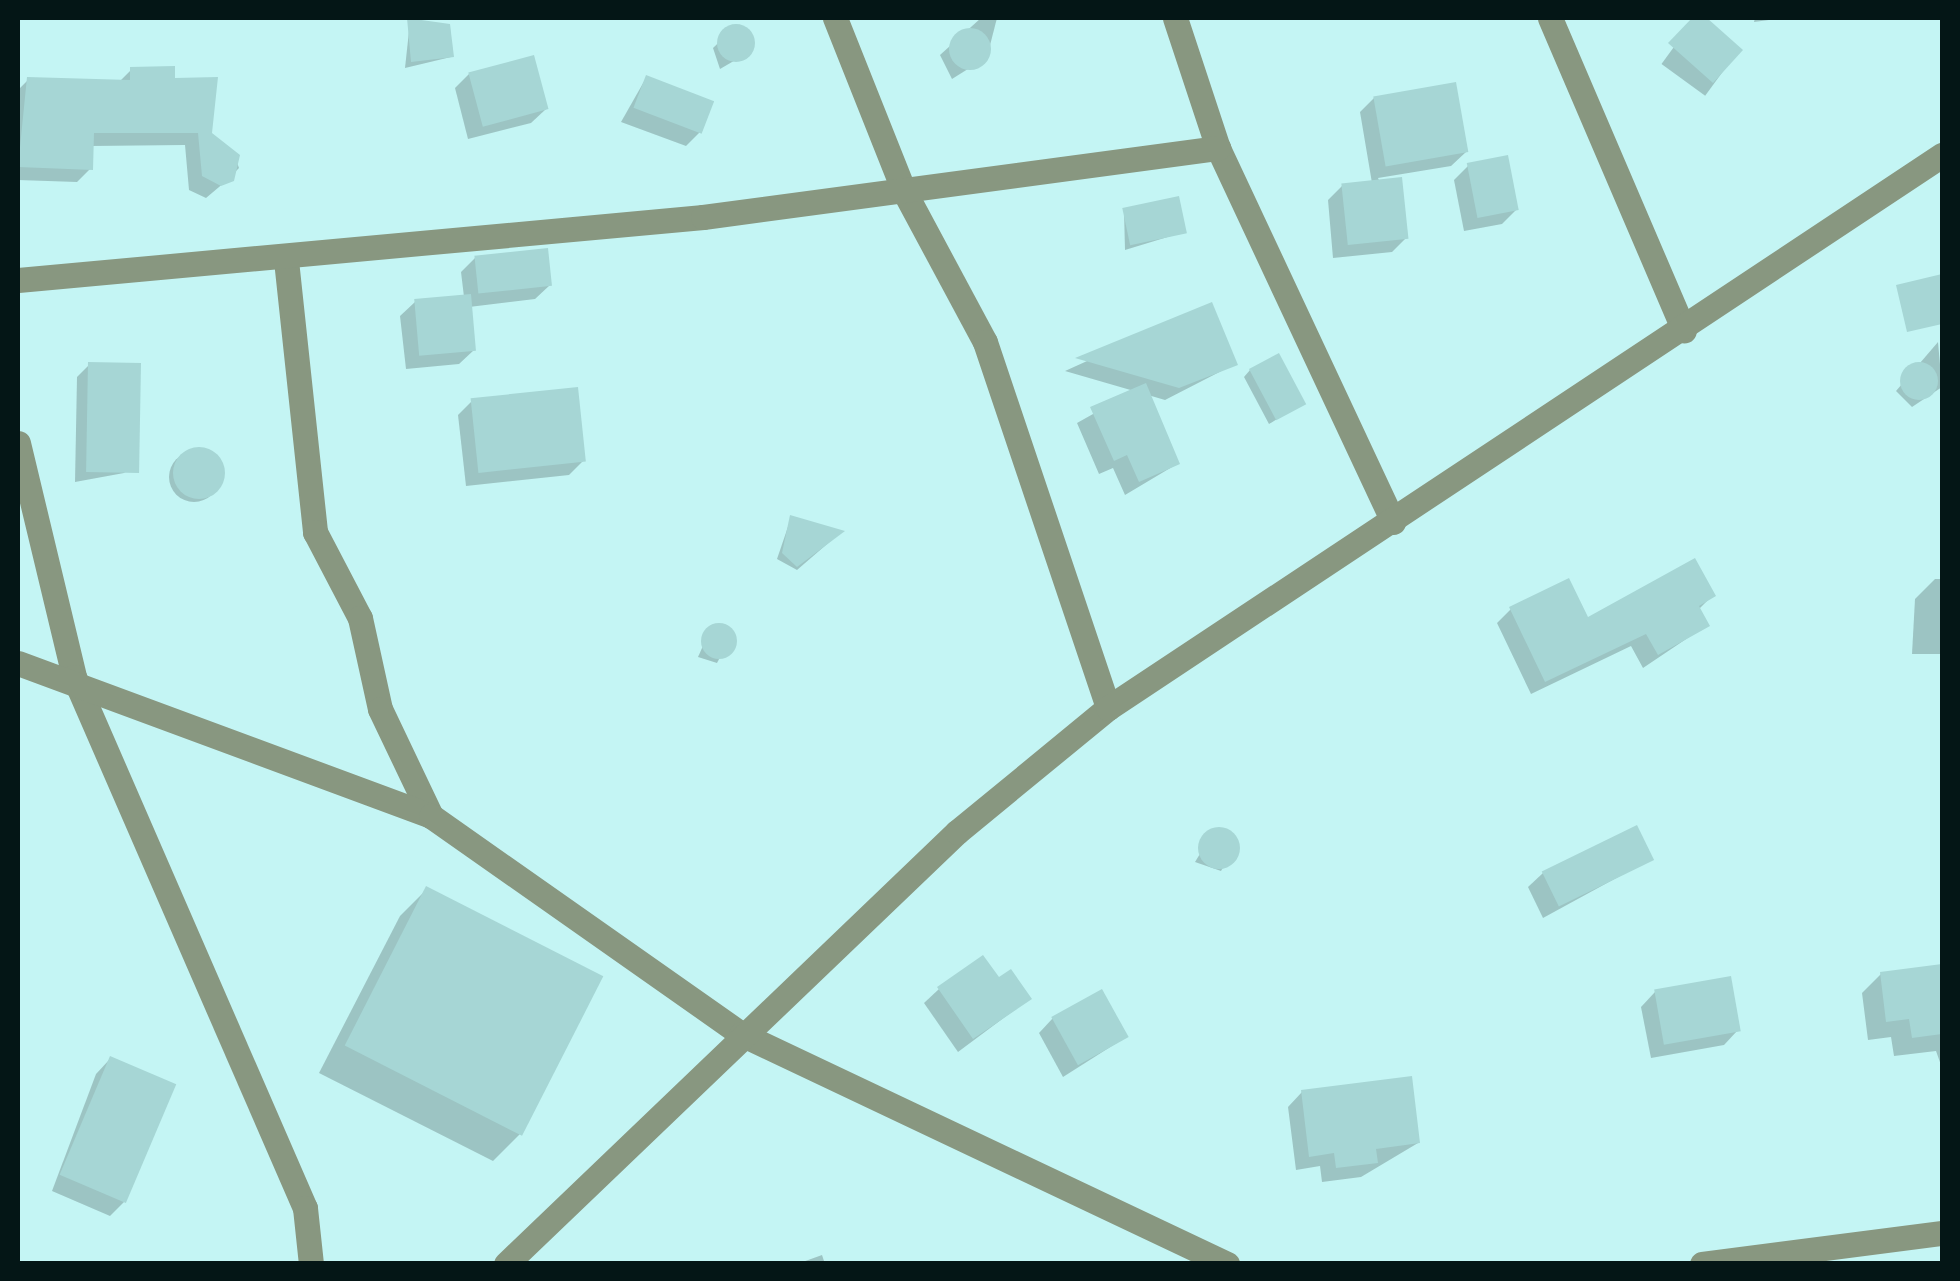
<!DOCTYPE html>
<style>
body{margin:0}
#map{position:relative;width:1960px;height:1281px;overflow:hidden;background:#c4f5f4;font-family:Raleway,sans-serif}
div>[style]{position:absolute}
.shadow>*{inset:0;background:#0003;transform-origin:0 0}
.round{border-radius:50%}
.building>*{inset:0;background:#a6d6d5;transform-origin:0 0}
.minor>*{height:25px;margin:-12.5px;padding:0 12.5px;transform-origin:12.5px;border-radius:12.5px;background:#889780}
span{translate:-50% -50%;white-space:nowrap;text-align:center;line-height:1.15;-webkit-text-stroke:9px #c4f5f4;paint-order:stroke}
.frame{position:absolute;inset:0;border:20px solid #041616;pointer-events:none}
</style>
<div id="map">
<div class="shadow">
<div style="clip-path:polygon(981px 18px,997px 18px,987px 57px,952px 79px,940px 55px)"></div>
<div style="left:1695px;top:18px;width:54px;height:57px;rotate:36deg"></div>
<div style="clip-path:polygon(1755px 18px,1784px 18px,1754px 22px)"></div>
<div style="clip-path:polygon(735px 27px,753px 40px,751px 51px,720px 69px,713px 48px)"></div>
<div style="clip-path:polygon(409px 31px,451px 57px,405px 68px)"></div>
<div style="clip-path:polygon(131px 70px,173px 80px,209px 134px,233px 151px,239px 168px,225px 182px,206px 198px,189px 190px,185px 145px,91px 146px,91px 168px,77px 182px,18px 180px,18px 90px,28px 80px,119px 82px)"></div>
<div style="clip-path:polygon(469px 74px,546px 109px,531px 123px,468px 139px,455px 88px)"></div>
<div style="clip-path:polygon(646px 78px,700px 132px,686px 146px,621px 122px)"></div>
<div style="clip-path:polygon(1374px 98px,1466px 152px,1451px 166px,1378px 178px,1406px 238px,1392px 252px,1333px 258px,1328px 200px,1342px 186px,1372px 183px,1360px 112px)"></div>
<div style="clip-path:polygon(1468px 166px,1517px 209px,1502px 224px,1464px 231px,1454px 180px)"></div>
<div style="clip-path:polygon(1124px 211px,1184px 232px,1125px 250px)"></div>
<div style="clip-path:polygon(475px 258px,550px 285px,535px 299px,469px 307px,474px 350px,459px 364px,406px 369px,400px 316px,415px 302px,464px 297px,461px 272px)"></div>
<div style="clip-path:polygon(1211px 305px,1235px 364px,1165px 400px,1148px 395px,1177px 464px,1125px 495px,1113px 468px,1099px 474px,1077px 423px,1134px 391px,1065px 371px)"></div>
<div style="clip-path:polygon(1938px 342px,1942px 387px,1912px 407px,1896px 391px)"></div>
<div style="clip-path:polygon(89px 365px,137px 461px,124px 473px,75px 482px,77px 377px)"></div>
<div style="clip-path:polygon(1250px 370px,1303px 403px,1269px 424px,1244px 377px)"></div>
<div style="clip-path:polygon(472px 401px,583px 461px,569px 475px,466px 486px,458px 415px)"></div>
<div class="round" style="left:169px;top:452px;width:50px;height:50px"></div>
<div style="clip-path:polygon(791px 518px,841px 532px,797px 570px,777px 559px)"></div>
<div style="clip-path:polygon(1935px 579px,1942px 579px,1942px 654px,1912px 654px,1915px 599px)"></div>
<div style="clip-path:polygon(1713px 595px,1698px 610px,1707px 625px,1643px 668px,1631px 646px,1531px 694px,1497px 623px,1511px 609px,1587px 621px)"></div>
<div style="clip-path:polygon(711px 628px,732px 634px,717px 663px,698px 657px)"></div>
<div style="clip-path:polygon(1214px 831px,1237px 844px,1221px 871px,1195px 862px)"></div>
<div style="clip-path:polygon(1651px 859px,1543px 918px,1528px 887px,1543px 873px)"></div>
<div style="clip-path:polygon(427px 889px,520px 1134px,493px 1161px,319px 1073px,400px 916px)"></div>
<div style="clip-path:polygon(1942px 966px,1942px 1068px,1936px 1051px,1894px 1056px,1891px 1037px,1868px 1040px,1862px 993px,1881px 974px)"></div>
<div style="clip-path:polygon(939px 989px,1029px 999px,958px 1052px,924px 1003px)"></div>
<div style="clip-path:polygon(1655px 992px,1738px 1030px,1724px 1045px,1651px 1058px,1641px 1007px)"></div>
<div style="clip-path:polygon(1053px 1018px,1126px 1037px,1063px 1077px,1039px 1033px)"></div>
<div style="clip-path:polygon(110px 1059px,124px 1202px,110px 1216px,52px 1191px,96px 1074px)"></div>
<div style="clip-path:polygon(1302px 1092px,1418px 1143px,1361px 1177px,1322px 1182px,1320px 1166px,1296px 1170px,1288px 1107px)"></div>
<div style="clip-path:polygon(822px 1255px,825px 1264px,797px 1264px)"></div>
</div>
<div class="building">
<div style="clip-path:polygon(407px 18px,450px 24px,454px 57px,411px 62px)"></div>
<div style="clip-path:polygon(1692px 18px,1707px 18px,1743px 50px,1713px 83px,1668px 43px)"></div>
<div class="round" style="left:717px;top:24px;width:38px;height:38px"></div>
<div class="round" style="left:949px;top:28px;width:42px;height:42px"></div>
<div style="left:534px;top:55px;width:56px;height:68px;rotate:75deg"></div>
<div style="clip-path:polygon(175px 66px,175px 78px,218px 77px,212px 133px,240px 155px,234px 181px,221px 186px,202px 176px,198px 133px,94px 133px,93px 170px,18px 167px,27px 77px,130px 80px,130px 67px)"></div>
<div style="left:646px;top:75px;width:73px;height:35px;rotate:21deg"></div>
<div style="left:1456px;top:82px;width:71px;height:84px;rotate:80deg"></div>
<div style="left:1508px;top:155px;width:56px;height:42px;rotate:79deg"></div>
<div style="left:1402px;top:177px;width:62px;height:61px;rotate:84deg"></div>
<div style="left:1179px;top:196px;width:38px;height:58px;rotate:78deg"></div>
<div style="left:548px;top:248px;width:38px;height:74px;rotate:84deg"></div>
<div style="clip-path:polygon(1942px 274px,1942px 324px,1907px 332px,1896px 285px)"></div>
<div style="left:471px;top:294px;width:57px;height:57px;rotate:85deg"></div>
<div style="clip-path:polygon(1212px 302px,1238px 365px,1179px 388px,1075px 358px)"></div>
<div style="left:1279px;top:353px;width:58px;height:34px;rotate:62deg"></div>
<div style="left:88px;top:362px;width:53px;height:110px;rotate:1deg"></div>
<div class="round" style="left:1900px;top:362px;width:38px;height:38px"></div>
<div style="clip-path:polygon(1146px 383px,1180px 464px,1139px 482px,1127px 455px,1114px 461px,1090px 407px)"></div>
<div style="left:578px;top:387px;width:75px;height:108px;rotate:84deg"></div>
<div class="round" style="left:173px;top:447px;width:52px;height:52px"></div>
<div style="clip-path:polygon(790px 515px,845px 531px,797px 567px,782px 553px)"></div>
<div style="clip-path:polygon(1695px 558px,1716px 596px,1699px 606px,1710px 626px,1658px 655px,1646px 634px,1545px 682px,1509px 607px,1569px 578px,1588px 617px)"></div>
<div class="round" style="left:701px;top:623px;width:36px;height:36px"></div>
<div style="left:1637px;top:825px;width:39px;height:106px;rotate:64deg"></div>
<div class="round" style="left:1198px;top:827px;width:42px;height:42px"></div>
<div style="left:426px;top:886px;width:199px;height:179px;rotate:27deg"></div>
<div style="clip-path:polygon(983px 955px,999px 977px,1011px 969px,1032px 999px,973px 1039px,937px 987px)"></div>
<div style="clip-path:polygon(1942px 964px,1942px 1034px,1912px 1038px,1909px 1019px,1886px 1022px,1880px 972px)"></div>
<div style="left:1731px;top:976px;width:56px;height:78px;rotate:80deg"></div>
<div style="left:1102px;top:989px;width:55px;height:58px;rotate:61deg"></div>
<div style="left:110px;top:1056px;width:72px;height:129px;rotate:23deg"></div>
<div style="clip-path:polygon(1412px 1076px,1420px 1143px,1376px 1149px,1378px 1163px,1336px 1168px,1334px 1153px,1309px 1157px,1301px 1090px)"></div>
</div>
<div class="minor">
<div style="left:835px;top:18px;width:186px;rotate:68.3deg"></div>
<div style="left:904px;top:191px;width:171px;rotate:61.8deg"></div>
<div style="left:985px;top:342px;width:386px;rotate:71.4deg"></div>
<div style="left:1175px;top:18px;width:137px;rotate:71.7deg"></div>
<div style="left:1218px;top:148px;width:413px;rotate:64.9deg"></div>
<div style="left:1550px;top:18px;width:340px;rotate:66.8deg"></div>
<div style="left:286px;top:260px;width:274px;rotate:83.9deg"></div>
<div style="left:315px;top:532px;width:97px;rotate:62.4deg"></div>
<div style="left:360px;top:618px;width:93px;rotate:77.6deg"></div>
<div style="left:380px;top:709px;width:119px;rotate:64.5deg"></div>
<div style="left:18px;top:280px;width:688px;rotate:-5.25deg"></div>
<div style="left:703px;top:217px;width:520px;rotate:-7.63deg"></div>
<div style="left:18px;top:443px;width:241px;rotate:76.5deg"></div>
<div style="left:74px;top:677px;width:579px;rotate:66.49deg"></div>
<div style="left:305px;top:1208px;width:56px;rotate:83.9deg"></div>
<div style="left:18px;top:663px;width:440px;rotate:20.3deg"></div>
<div style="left:431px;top:816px;width:379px;rotate:35.1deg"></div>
<div style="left:741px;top:1034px;width:538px;rotate:25.33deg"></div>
<div style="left:506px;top:1264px;width:625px;rotate:-43.77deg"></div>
<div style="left:957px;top:832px;width:195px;rotate:-39.4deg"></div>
<div style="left:1108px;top:708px;width:1001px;rotate:-33.55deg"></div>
<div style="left:1702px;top:1264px;width:242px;rotate:-7.4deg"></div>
</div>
<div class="frame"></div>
</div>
